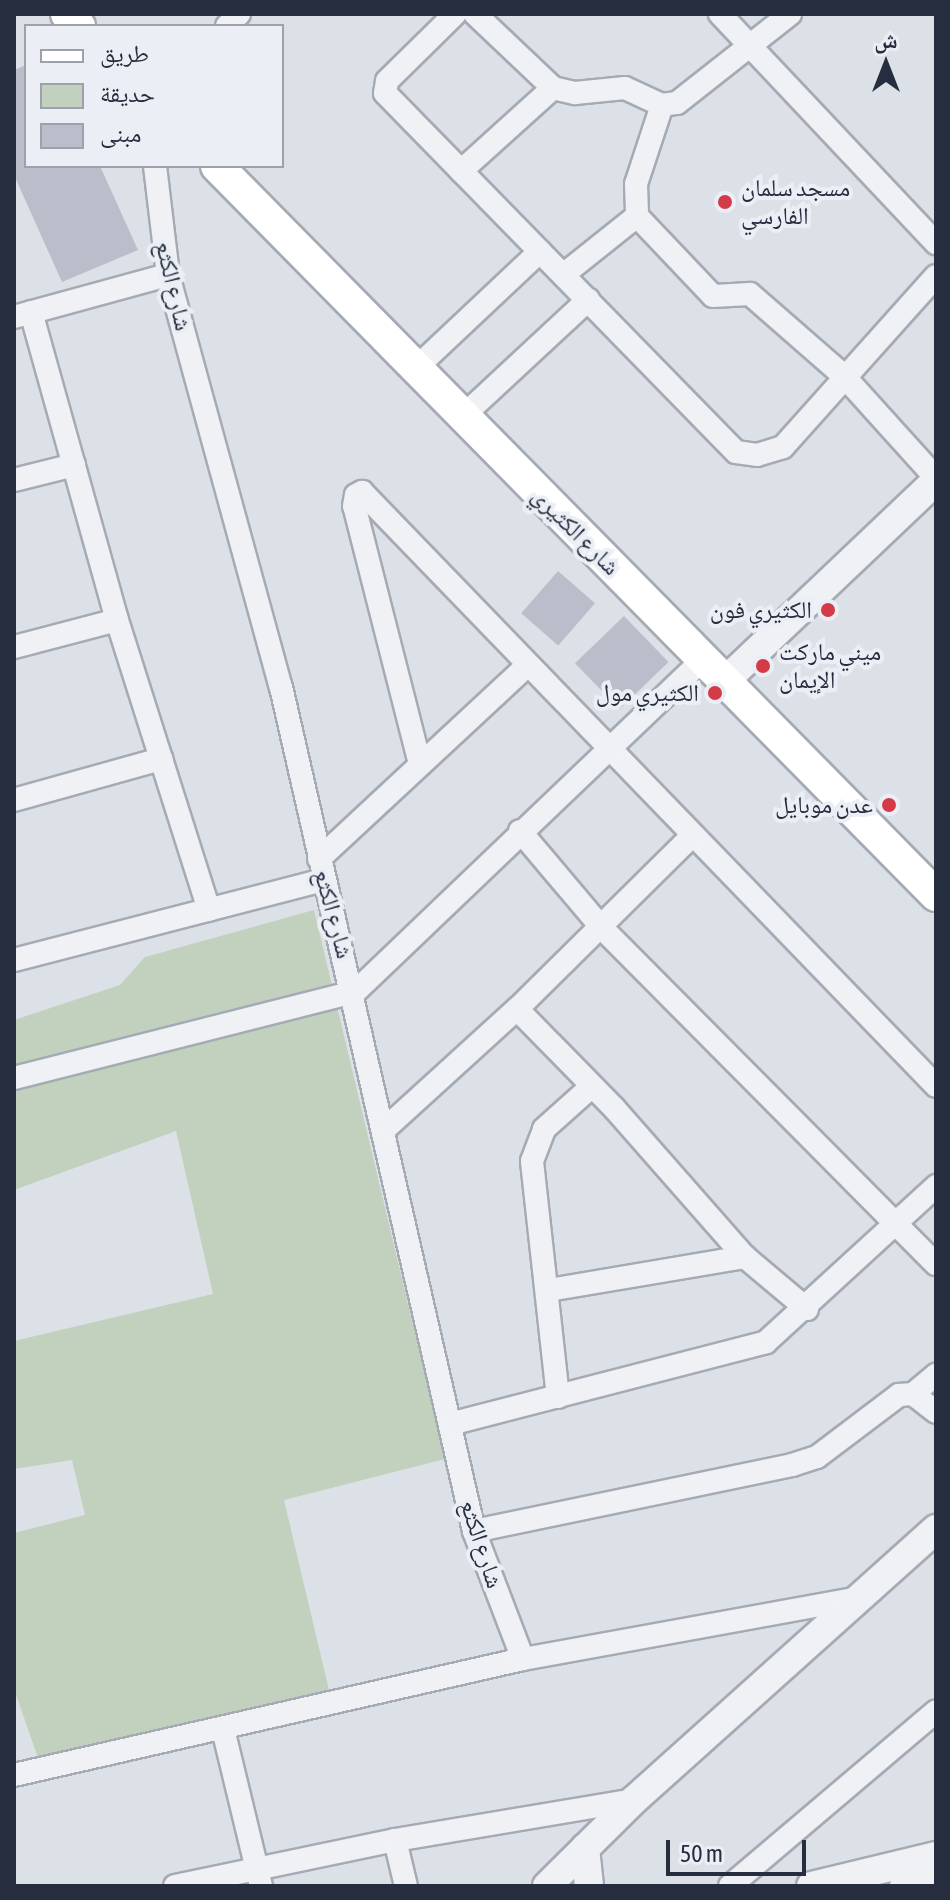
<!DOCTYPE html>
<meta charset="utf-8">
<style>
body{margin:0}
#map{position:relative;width:950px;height:1900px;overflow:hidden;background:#dce0e7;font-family:"Asap Condensed","Noto Naskh Arabic",sans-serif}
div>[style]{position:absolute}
.green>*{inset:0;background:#c1d1bd}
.building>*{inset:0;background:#b9beca;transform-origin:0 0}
.roads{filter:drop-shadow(2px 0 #a5aab4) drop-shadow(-2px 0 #a5aab4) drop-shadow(0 2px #a5aab4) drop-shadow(0 -2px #a5aab4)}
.minor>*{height:22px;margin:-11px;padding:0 11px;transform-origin:11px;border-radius:11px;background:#eff1f5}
.tertiary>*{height:28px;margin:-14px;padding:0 14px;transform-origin:14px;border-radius:14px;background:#eff1f5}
.secondary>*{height:32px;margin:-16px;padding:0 16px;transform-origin:16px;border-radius:16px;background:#fff}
.dots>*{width:22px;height:22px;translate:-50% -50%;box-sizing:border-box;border:4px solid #ebeff5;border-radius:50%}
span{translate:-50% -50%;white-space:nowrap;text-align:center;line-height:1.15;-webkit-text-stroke:8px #ebeff5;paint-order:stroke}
.poi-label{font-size:24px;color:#252d3e}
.left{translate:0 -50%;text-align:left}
.right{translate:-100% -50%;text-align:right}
.street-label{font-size:24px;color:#252d3e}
.frame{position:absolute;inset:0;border:16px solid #252d3e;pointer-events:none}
.legend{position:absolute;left:24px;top:24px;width:260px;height:144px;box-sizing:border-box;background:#ebeff5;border:2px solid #9ca1ac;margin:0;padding:10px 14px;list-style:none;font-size:24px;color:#252d3e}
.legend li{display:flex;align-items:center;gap:16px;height:40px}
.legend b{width:40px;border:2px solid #9ca1ac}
.north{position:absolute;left:846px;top:24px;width:80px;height:80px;-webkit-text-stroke:6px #ebeff5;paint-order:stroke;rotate:0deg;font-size:22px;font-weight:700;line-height:32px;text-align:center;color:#252d3e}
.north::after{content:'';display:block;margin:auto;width:28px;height:36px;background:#252d3e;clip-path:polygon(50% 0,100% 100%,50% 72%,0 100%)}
.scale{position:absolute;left:666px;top:1840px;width:140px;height:36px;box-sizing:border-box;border:4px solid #252d3e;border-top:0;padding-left:10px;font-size:24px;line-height:28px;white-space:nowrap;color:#252d3e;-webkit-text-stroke:6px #ebeff5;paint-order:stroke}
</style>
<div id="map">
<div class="green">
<div style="clip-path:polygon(314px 910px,445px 1459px,284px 1500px,332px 1703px,43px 1772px,14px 1689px,14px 1533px,85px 1515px,72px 1460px,14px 1469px,14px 1341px,213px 1294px,176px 1131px,14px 1190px,14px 1020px,120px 985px,145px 957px)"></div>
</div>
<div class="building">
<div style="clip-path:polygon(26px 65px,26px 166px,100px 166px,138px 250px,62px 282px,14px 175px,14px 70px)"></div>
<div style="left:558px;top:571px;width:49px;height:56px;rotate:41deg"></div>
<div style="left:624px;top:616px;width:64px;height:68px;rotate:46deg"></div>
</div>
<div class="roads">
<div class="minor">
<div style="left:455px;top:14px;width:95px;rotate:135.4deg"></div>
<div style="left:387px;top:81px;width:12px;rotate:99deg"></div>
<div style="left:385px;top:93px;width:502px;rotate:45.65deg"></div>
<div style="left:736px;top:452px;width:21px;rotate:8deg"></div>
<div style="left:757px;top:455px;width:27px;rotate:-17deg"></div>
<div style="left:783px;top:447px;width:229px;rotate:-48.2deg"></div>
<div style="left:475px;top:14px;width:108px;rotate:43.5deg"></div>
<div style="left:553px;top:88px;width:23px;rotate:13deg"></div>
<div style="left:575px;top:93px;width:50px;rotate:-5.7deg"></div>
<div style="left:625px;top:88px;width:41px;rotate:24.7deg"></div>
<div style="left:662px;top:105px;width:15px;rotate:-8deg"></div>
<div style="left:677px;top:103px;width:144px;rotate:-38.2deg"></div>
<div style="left:720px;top:14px;width:315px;rotate:46.7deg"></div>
<div style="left:227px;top:26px;width:17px;rotate:-45deg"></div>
<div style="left:662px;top:105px;width:83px;rotate:108.2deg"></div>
<div style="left:636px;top:184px;width:32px;rotate:88deg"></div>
<div style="left:637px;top:216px;width:110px;rotate:46.5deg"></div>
<div style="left:713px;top:296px;width:37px;rotate:-3deg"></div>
<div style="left:750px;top:294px;width:123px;rotate:41.1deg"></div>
<div style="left:843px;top:375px;width:139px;rotate:47.9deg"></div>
<div style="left:155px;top:166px;width:110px;rotate:83.2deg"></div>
<div style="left:168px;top:275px;width:427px;rotate:74.7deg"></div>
<div style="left:281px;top:687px;width:866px;rotate:77.12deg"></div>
<div style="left:474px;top:1531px;width:137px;rotate:69.1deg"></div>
<div style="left:461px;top:171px;width:124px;rotate:-42.1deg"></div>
<div style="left:563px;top:275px;width:95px;rotate:-38.6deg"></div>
<div style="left:31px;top:312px;width:320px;rotate:74.4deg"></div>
<div style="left:117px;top:620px;width:304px;rotate:72.4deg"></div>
<div style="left:14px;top:317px;width:160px;rotate:-15.3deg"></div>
<div style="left:416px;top:368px;width:170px;rotate:-43.3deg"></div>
<div style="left:463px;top:416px;width:171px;rotate:-42.9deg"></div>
<div style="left:14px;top:480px;width:62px;rotate:-14deg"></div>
<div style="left:14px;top:647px;width:106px;rotate:-14.7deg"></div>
<div style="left:420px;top:764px;width:266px;rotate:-104.3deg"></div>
<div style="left:354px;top:506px;width:11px;rotate:-80deg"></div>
<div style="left:356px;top:495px;width:7px;rotate:-27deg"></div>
<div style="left:362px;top:492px;width:826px;rotate:45.98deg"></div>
<div style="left:14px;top:800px;width:153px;rotate:-15.6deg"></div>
<div style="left:520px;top:831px;width:126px;rotate:49.8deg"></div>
<div style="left:601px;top:927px;width:475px;rotate:45.2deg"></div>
<div style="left:319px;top:859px;width:285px;rotate:-42.9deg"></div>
<div style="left:14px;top:960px;width:320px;rotate:-14.5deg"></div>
<div style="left:517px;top:1009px;width:139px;rotate:45.6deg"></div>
<div style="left:614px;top:1108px;width:198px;rotate:48.7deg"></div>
<div style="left:745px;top:1257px;width:81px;rotate:40deg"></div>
<div style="left:14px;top:1078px;width:352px;rotate:-14.2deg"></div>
<div style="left:355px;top:992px;width:482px;rotate:-43.7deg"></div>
<div style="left:386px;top:1128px;width:177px;rotate:-42.3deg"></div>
<div style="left:517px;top:1009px;width:246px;rotate:-44.7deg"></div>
<div style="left:549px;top:1290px;width:199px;rotate:-9.6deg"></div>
<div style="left:913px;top:1394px;width:30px;rotate:-40deg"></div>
<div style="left:558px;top:1397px;width:237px;rotate:-96.3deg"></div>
<div style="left:532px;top:1161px;width:34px;rotate:-69deg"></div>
<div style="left:544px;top:1129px;width:63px;rotate:-41.8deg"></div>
<div style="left:450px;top:1424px;width:326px;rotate:-14.5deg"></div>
<div style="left:766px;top:1342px;width:231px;rotate:-42.5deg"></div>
<div style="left:474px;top:1531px;width:325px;rotate:-11.7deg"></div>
<div style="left:792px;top:1465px;width:26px;rotate:-18deg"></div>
<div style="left:817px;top:1457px;width:103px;rotate:-37.1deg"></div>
<div style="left:899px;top:1395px;width:14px;rotate:-4deg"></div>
<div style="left:913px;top:1394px;width:29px;rotate:38deg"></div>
<div style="left:223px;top:1729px;width:162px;rotate:76.4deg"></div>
<div style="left:14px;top:1775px;width:522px;rotate:-12.84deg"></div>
<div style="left:523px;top:1659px;width:336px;rotate:-10.3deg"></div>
<div style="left:395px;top:1840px;width:47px;rotate:76.6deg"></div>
<div style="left:175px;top:1886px;width:225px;rotate:-11.8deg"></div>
<div style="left:395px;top:1840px;width:242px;rotate:-9.5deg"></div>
<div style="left:730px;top:1886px;width:270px;rotate:-40.3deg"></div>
</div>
<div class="tertiary">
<div style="left:725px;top:681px;width:291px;rotate:-43.5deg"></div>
<div style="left:585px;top:1848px;width:38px;rotate:84deg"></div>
<div style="left:547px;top:1886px;width:122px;rotate:-44.7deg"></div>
<div style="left:634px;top:1800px;width:406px;rotate:-41.9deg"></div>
<div style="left:811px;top:1886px;width:129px;rotate:-13.5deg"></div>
<div style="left:904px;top:1886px;width:33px;rotate:-12deg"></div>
</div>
<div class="secondary">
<div style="left:67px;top:14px;width:17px;rotate:45deg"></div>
<div style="left:217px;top:166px;width:1024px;rotate:45.4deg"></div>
</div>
</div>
<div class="dots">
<div style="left:725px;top:202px;background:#d23b47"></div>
<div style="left:828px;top:610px;background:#d23b47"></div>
<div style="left:763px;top:666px;background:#d23b47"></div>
<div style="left:715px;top:693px;background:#d23b47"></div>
<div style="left:889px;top:805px;background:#d23b47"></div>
</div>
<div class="poi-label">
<span class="left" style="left:741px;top:202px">مسجد سلمان<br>الفارسي</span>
<span class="right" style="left:812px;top:610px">الكثيري فون</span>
<span class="left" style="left:779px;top:666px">ميني ماركت<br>الإيمان</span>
<span class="right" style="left:699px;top:693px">الكثيري مول</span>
<span class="right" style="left:873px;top:805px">عدن موبايل</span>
</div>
<div class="street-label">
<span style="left:174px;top:286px;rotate:77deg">شارع الكثع</span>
<span style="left:576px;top:531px;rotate:45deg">شارع الكثيري</span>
<span style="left:334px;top:914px;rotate:75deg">شارع الكثع</span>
<span style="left:482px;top:1544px;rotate:72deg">شارع الكثع</span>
</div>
<div class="frame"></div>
<ul class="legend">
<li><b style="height:10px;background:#fff"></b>طريق</li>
<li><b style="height:22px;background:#c1d1bd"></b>حديقة</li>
<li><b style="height:22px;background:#b9beca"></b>مبنى</li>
</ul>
<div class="north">ش</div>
<div class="scale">50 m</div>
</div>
